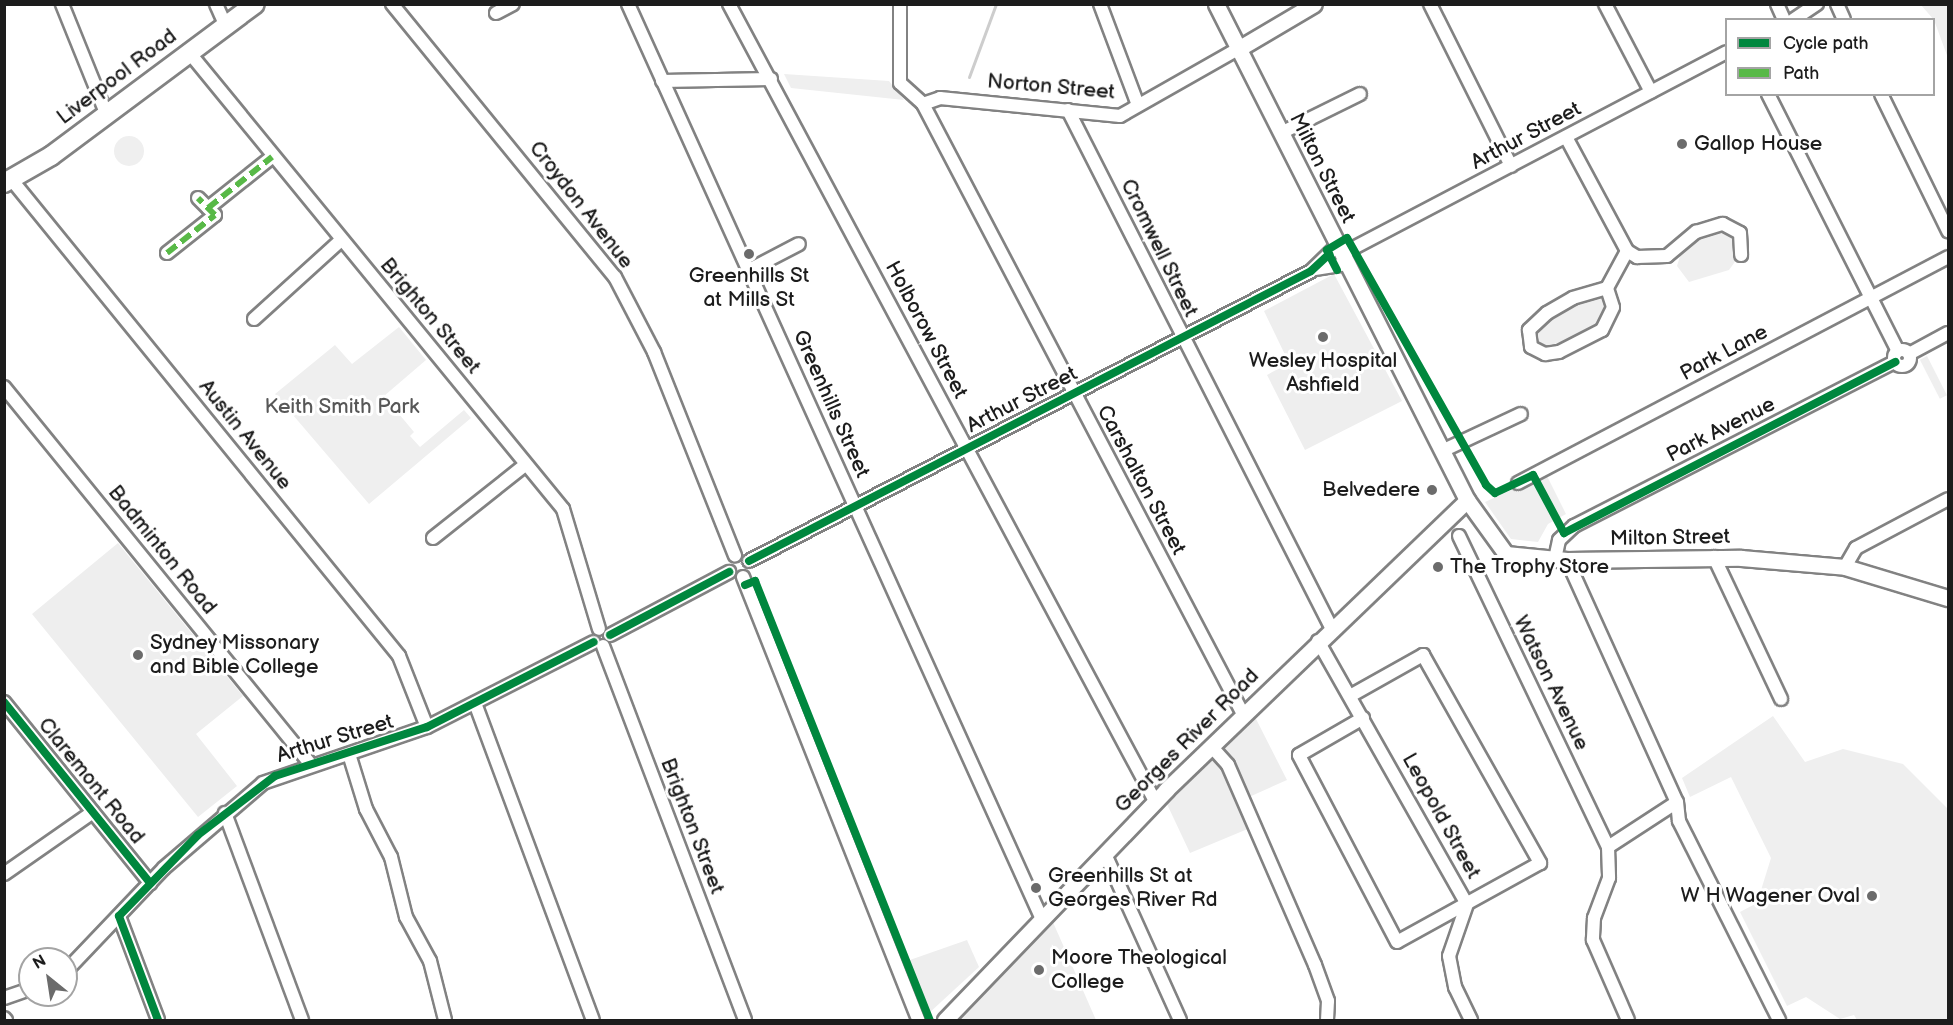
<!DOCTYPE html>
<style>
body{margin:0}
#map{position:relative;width:1953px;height:1025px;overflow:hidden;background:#fff;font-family:"Balsamiq Sans",sans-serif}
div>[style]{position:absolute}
.built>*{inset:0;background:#eee}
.green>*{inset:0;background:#efefef;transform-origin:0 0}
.round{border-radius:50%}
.stream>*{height:3px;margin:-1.5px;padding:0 1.5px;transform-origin:1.5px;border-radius:1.5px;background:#cdcdcd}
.roads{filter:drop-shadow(2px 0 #828282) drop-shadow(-2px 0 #828282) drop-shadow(0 2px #828282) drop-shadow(0 -2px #828282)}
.minor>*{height:12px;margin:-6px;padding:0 6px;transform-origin:6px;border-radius:6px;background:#fff}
.minor>.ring{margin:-6px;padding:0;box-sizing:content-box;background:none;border:12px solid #fff;border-radius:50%}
.major>*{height:15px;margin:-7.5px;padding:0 7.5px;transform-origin:7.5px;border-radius:7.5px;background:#fff}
.highway>*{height:18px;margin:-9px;padding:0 9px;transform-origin:9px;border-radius:9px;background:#fff}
.quiet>*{height:6px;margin-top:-3px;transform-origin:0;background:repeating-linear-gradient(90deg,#58b947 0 12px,transparent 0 18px)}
.cycleway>*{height:8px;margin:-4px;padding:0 4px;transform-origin:4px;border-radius:4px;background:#00873e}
.dots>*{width:16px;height:16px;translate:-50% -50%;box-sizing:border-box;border:3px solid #fff;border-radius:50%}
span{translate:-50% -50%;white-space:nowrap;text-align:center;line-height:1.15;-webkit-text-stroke:6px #fff;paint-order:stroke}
.street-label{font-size:21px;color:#1c1c1c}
.poi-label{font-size:21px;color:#1c1c1c}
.left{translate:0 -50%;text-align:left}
.right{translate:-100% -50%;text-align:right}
.park-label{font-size:21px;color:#575757}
.frame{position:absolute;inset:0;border:6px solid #1c1c1c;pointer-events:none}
.legend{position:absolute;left:1725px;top:18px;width:210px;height:78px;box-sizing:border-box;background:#fff;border:2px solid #a4a4a4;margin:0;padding:8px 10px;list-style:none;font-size:18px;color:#1c1c1c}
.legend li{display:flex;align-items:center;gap:12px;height:30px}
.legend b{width:30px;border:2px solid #a4a4a4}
.north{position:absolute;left:18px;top:947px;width:60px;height:60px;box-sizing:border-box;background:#fff;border:2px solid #a4a4a4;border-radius:50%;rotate:330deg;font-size:16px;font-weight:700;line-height:24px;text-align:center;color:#1c1c1c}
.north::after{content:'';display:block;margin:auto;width:21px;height:27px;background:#6b6b6b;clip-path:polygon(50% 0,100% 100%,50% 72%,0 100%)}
</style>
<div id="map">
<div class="built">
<div style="clip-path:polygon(1334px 274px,1402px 401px,1305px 450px,1267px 375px,1289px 363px,1264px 311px)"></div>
<div style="clip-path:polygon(118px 543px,243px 696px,196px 734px,237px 786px,198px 817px,32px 614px)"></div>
<div style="clip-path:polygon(1254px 715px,1287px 780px,1249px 797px,1250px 828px,1190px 853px,1166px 802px)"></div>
<div style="clip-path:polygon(1052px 920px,1096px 1020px,957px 1020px)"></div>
<div style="clip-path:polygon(967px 940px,979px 967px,928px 1014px,907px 961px)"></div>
</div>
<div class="green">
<div style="clip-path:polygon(1921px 5px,1948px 5px,1948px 58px,1934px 20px)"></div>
<div style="clip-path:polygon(784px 74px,889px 81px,904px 100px,791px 88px)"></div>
<div class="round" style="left:114px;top:136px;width:30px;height:30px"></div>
<div style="clip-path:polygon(1713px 231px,1728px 231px,1742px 252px,1729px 270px,1689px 282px,1677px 266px,1681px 253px)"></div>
<div style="clip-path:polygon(1603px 295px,1608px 304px,1601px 321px,1584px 334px,1542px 348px,1535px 339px,1537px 326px,1574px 301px)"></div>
<div style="clip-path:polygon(399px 327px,426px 360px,384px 396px,414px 432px,410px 436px,420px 447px,464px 410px,471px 418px,369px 504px,275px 394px,335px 345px,352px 364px)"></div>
<div style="left:1927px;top:356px;width:44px;height:8px;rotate:63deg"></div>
<div style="clip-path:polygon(1546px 474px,1566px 514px,1548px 524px,1538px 542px,1511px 539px,1485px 502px)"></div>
<div style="clip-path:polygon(1773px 716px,1805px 762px,1843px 749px,1903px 764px,1948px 809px,1948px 1020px,1857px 1020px,1854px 1015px,1840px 1019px,1806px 997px,1787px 1006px,1740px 912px,1757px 903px,1771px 858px,1731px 777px,1690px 797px,1682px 778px)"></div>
</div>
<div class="stream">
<div style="left:969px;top:77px;width:78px;rotate:-69.7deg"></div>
</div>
<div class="roads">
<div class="minor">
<div style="left:62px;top:4px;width:118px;rotate:68deg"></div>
<div style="left:216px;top:4px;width:22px;rotate:66deg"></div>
<div style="left:392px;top:4px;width:353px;rotate:50.8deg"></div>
<div style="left:615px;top:277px;width:85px;rotate:62.5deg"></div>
<div style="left:654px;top:352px;width:219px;rotate:68.3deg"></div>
<div style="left:628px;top:4px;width:1004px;rotate:65.66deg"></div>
<div style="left:729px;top:4px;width:904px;rotate:61.88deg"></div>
<div style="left:900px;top:4px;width:79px;rotate:90deg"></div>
<div style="left:900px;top:83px;width:31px;rotate:42deg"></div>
<div style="left:1100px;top:4px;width:108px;rotate:69.4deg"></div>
<div style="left:1430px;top:4px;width:181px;rotate:63.4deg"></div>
<div style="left:1605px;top:4px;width:99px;rotate:62.4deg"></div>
<div style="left:1777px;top:4px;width:17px;rotate:66deg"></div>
<div style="left:1837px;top:4px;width:17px;rotate:66deg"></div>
<div style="left:496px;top:13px;width:19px;rotate:-28deg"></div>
<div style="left:1793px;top:20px;width:29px;rotate:-34deg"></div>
<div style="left:188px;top:51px;width:592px;rotate:50.69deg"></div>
<div style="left:563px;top:509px;width:125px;rotate:73.3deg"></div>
<div style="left:662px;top:81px;width:109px;rotate:-1.1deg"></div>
<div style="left:1768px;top:94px;width:288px;rotate:63.2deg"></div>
<div style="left:1881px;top:94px;width:153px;rotate:63.9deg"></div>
<div style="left:923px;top:104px;width:689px;rotate:62.32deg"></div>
<div style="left:923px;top:104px;width:18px;rotate:-19deg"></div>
<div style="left:940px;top:98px;width:181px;rotate:5.7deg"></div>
<div style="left:1120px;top:116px;width:136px;rotate:-29.6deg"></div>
<div style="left:1068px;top:110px;width:580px;rotate:63.04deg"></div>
<div style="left:1281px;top:133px;width:88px;rotate:-26.3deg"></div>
<div style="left:1566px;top:137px;width:129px;rotate:61.8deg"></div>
<div style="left:1627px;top:251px;width:12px;rotate:31deg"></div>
<div style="left:1637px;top:257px;width:30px;rotate:-2deg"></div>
<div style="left:1667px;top:256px;width:38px;rotate:-40deg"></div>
<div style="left:1696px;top:232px;width:28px;rotate:-17deg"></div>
<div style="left:1723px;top:224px;width:19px;rotate:28deg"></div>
<div style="left:1740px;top:233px;width:22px;rotate:87deg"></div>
<div style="left:11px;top:179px;width:615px;rotate:50.87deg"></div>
<div style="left:399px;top:656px;width:76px;rotate:68.5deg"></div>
<div style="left:208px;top:208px;width:82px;rotate:-38.6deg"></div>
<div style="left:167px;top:253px;width:61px;rotate:-38.4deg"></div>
<div style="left:215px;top:215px;width:24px;rotate:-135deg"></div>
<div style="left:1342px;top:254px;width:434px;rotate:-27.7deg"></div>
<div style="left:1315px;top:269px;width:32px;rotate:-9deg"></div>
<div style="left:749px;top:270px;width:56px;rotate:-27.5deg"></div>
<div style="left:1607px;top:288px;width:35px;rotate:164deg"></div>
<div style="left:1573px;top:298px;width:30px;rotate:150deg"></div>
<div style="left:1547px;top:313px;width:25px;rotate:137deg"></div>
<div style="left:1529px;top:330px;width:17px;rotate:83deg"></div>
<div style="left:1531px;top:347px;width:16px;rotate:27deg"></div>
<div style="left:1545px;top:354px;width:14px;rotate:-8deg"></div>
<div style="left:1559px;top:352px;width:48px;rotate:-27.1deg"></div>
<div style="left:1602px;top:330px;width:25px;rotate:-64deg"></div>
<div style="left:1613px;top:307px;width:20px;rotate:-108deg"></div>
<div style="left:1607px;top:288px;width:42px;rotate:-61.6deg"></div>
<div style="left:254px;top:319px;width:118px;rotate:-42.2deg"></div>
<div class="ring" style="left:1894px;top:350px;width:4px;height:4px"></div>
<div style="left:1909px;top:354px;width:44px;rotate:-28.3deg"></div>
<div style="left:4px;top:387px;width:487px;rotate:50.9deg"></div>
<div style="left:1442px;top:451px;width:87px;rotate:-25.1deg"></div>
<div style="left:1518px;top:483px;width:486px;rotate:-27.7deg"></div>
<div style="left:1459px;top:536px;width:345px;rotate:64.4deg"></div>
<div style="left:1608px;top:847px;width:31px;rotate:88deg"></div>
<div style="left:1609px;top:878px;width:43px;rotate:110.6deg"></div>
<div style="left:1594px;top:918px;width:22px;rotate:93deg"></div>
<div style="left:1593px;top:940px;width:87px;rotate:66.4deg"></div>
<div style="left:433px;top:538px;width:117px;rotate:-38.4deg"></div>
<div style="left:1714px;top:557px;width:157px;rotate:64.7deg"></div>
<div style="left:1555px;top:559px;width:19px;rotate:-78deg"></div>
<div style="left:1559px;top:540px;width:21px;rotate:-43deg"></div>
<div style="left:1574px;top:526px;width:360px;rotate:-27.1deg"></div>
<div style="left:1567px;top:560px;width:266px;rotate:65.6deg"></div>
<div style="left:749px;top:561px;width:632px;rotate:-27.29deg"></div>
<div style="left:1311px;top:271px;width:37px;rotate:-44deg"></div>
<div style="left:1845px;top:567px;width:22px;rotate:-60deg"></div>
<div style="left:1856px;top:548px;width:104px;rotate:-28deg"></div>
<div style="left:743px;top:577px;width:476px;rotate:68.4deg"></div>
<div style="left:610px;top:635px;width:135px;rotate:-27.9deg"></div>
<div style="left:1318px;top:641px;width:302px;rotate:60.5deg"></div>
<div style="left:1467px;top:904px;width:55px;rotate:109.1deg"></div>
<div style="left:1449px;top:956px;width:32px;rotate:79deg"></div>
<div style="left:1455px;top:987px;width:37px;rotate:64deg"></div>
<div style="left:603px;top:646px;width:400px;rotate:69.2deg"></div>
<div style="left:1350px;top:696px;width:84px;rotate:-29.3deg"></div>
<div style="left:1423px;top:655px;width:239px;rotate:60.6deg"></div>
<div style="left:1540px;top:863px;width:163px;rotate:151.1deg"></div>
<div style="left:1397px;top:942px;width:211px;rotate:-117.7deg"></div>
<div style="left:1299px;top:755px;width:74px;rotate:-30deg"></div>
<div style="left:4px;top:702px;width:233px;rotate:51.1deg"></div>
<div style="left:475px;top:703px;width:338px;rotate:69.6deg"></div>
<div style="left:1211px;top:746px;width:25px;rotate:48deg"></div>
<div style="left:1228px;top:765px;width:218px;rotate:66.5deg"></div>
<div style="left:1315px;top:965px;width:38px;rotate:70deg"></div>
<div style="left:1328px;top:1001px;width:19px;rotate:93deg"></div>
<div style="left:349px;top:754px;width:58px;rotate:72.8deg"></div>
<div style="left:366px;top:809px;width:54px;rotate:62.5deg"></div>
<div style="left:391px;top:857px;width:62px;rotate:76deg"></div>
<div style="left:406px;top:917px;width:50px;rotate:61.4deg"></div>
<div style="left:430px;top:961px;width:61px;rotate:75.7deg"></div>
<div style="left:225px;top:813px;width:221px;rotate:69.6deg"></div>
<div style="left:1608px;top:847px;width:82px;rotate:-33.1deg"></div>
<div style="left:1677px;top:802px;width:19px;rotate:84deg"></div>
<div style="left:1679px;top:821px;width:223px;rotate:63.3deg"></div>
<div style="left:1105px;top:854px;width:182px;rotate:65.7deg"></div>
<div style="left:4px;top:874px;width:108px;rotate:-34.9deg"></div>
<div style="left:119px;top:916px;width:111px;rotate:69.4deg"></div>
<div style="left:66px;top:971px;width:142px;rotate:-46.4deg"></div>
<div style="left:164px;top:868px;width:130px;rotate:-40.6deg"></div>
<div style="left:263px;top:783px;width:173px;rotate:-18.9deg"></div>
<div style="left:427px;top:727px;width:187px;rotate:-27deg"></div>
<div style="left:4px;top:998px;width:28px;rotate:-19deg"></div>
<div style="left:4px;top:1018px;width:3px;rotate:45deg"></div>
</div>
<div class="major">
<div style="left:1216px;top:4px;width:556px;rotate:63.16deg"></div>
<div style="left:1467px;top:500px;width:67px;rotate:54.2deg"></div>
<div style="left:1506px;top:554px;width:61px;rotate:5.6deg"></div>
<div style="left:1567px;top:560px;width:174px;rotate:-0.7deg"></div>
<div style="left:1741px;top:558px;width:104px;rotate:4.9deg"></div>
<div style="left:1845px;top:567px;width:108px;rotate:16.8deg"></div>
<div style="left:1238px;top:49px;width:88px;rotate:-30.6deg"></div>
<div style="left:945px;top:1020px;width:319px;rotate:-46.1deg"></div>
<div style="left:1166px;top:790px;width:418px;rotate:-43.9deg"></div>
</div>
<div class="highway">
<div style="left:4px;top:183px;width:54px;rotate:-29.9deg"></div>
<div style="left:51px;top:156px;width:254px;rotate:-36.7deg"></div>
</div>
</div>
<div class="quiet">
<div style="left:208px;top:208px;width:82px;rotate:-38.6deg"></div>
<div style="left:167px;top:253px;width:61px;rotate:-38.4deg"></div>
<div style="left:215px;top:215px;width:24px;rotate:-135deg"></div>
</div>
<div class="cycleway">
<div style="left:1337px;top:270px;width:22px;rotate:-117deg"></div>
<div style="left:1327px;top:250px;width:23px;rotate:-31deg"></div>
<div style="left:1347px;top:238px;width:283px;rotate:60.6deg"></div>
<div style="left:1486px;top:485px;width:12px;rotate:42deg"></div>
<div style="left:1495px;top:493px;width:42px;rotate:-25.3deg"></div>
<div style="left:1533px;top:475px;width:66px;rotate:61.9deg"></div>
<div style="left:1564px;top:533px;width:373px;rotate:-27.3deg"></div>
<div style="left:749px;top:561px;width:632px;rotate:-27.29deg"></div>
<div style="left:1311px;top:271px;width:25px;rotate:-43deg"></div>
<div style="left:745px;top:585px;width:11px;rotate:-22deg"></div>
<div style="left:755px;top:581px;width:473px;rotate:68.3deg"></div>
<div style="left:610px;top:635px;width:135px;rotate:-27.9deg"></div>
<div style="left:4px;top:702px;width:233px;rotate:51.1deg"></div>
<div style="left:158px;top:1020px;width:111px;rotate:-110.6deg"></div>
<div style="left:119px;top:916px;width:113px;rotate:-45.7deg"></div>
<div style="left:198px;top:835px;width:97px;rotate:-37.5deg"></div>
<div style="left:275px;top:776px;width:160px;rotate:-17.9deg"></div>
<div style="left:427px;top:727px;width:187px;rotate:-27deg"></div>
</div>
<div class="dots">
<div style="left:1682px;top:144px;background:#6b6b6b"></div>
<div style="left:749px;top:254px;background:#6b6b6b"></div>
<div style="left:1323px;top:337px;background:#6b6b6b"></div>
<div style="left:1432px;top:490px;background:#6b6b6b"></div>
<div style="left:1438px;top:567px;background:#6b6b6b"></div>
<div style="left:138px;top:655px;background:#6b6b6b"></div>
<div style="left:1036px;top:888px;background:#6b6b6b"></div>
<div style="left:1872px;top:896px;background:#6b6b6b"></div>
<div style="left:1039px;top:970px;background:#6b6b6b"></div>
</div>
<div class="street-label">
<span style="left:117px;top:77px;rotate:-37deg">Liverpool Road</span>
<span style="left:1051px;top:87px;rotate:5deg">Norton Street</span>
<span style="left:1526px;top:136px;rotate:-28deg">Arthur Street</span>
<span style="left:1322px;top:168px;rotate:63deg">Milton Street</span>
<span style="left:581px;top:205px;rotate:52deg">Croydon Avenue</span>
<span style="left:1159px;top:248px;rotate:64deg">Cromwell Street</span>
<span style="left:430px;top:316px;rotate:50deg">Brighton Street</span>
<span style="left:926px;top:330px;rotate:62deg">Holborow Street</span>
<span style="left:1724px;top:353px;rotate:-28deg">Park Lane</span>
<span style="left:1022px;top:400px;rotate:-27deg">Arthur Street</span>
<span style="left:831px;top:404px;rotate:66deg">Greenhills Street</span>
<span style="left:1721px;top:430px;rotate:-27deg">Park Avenue</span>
<span style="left:245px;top:435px;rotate:51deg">Austin Avenue</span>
<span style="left:1141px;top:480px;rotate:62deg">Carshalton Street</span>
<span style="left:1670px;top:538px;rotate:-1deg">Milton Street</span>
<span style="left:162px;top:550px;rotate:51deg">Badminton Road</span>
<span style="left:1551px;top:683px;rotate:64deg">Watson Avenue</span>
<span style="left:335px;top:739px;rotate:-17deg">Arthur Street</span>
<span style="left:1187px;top:741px;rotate:-45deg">Georges River Road</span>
<span style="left:91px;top:781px;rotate:51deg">Claremont Road</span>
<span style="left:1441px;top:816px;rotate:61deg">Leopold Street</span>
<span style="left:692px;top:826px;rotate:69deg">Brighton Street</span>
</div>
<div class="poi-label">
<span class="left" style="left:1694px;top:144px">Gallop House</span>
<span style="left:749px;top:288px">Greenhills St<br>at Mills St</span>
<span style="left:1323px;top:373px">Wesley Hospital<br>Ashfield</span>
<span class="right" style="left:1420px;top:490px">Belvedere</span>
<span class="left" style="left:1450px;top:567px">The Trophy Store</span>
<span class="left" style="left:150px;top:655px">Sydney Missonary<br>and Bible College</span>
<span class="left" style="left:1048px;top:888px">Greenhills St at<br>Georges River Rd</span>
<span class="right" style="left:1860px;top:896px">W H Wagener Oval</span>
<span class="left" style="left:1051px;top:970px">Moore Theological<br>College</span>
</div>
<div class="park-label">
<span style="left:342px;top:407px">Keith Smith Park</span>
</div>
<div class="frame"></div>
<ul class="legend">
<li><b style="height:8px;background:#00873e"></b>Cycle path</li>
<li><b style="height:8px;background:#58b947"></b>Path</li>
</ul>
<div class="north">N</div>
</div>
